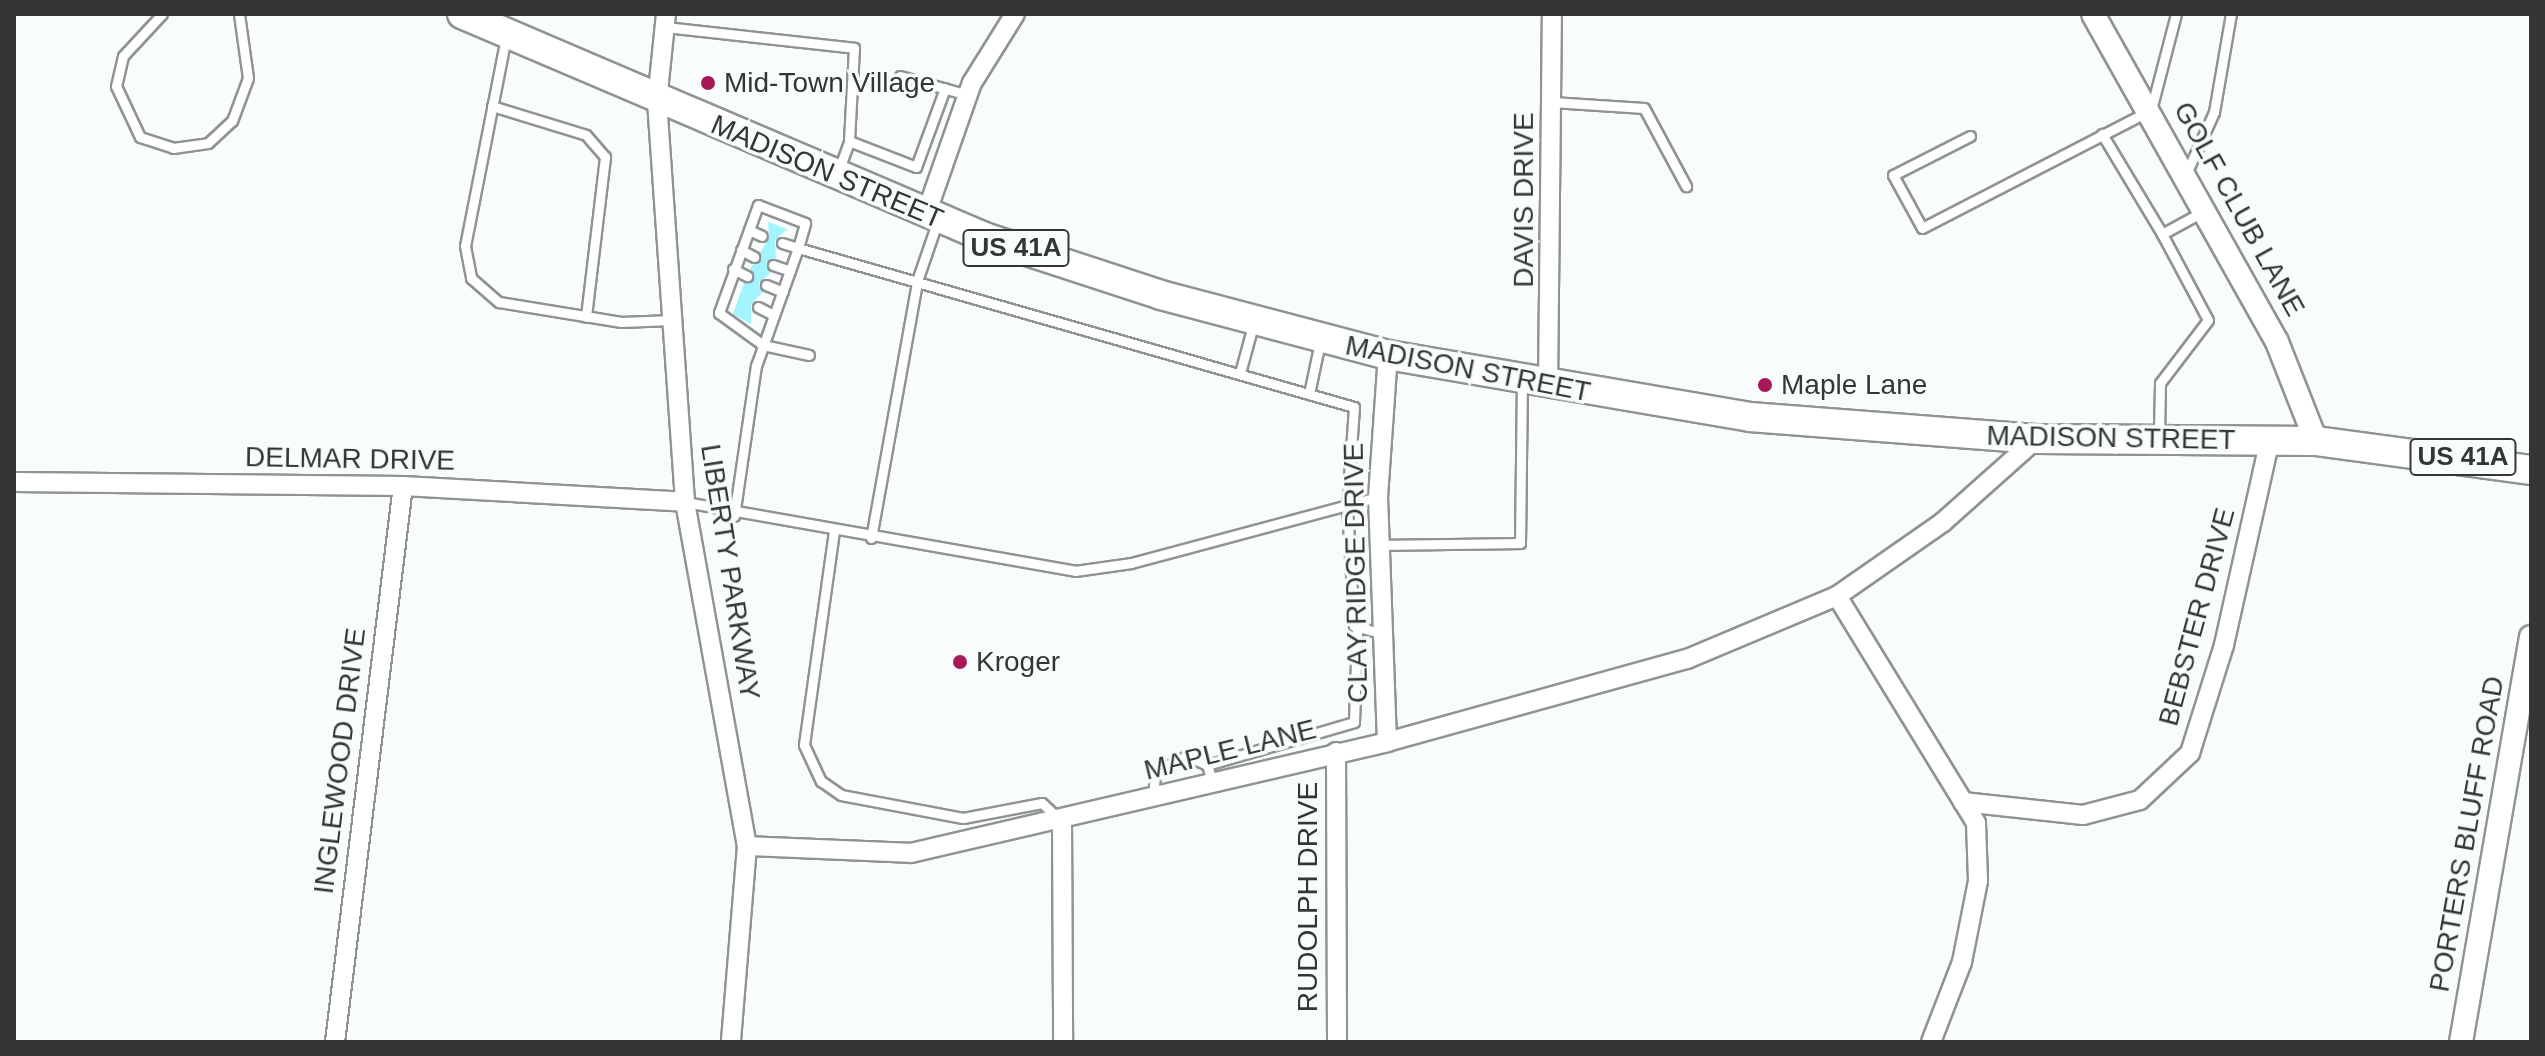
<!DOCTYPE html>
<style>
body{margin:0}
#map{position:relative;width:2545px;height:1056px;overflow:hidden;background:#f8fcfd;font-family:Arial,sans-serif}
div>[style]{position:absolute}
.building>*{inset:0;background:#a2f4fe}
.roads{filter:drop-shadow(2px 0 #8f9393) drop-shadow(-2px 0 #8f9393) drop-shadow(0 2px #8f9393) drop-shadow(0 -2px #8f9393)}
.service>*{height:9px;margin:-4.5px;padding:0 4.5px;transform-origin:4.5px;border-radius:4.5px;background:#fff}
.minor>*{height:18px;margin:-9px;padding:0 9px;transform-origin:9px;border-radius:9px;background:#fff}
.tertiary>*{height:22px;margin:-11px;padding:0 11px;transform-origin:11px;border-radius:11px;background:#fff}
.primary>*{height:28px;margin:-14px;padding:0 14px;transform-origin:14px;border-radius:14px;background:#fff}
.dots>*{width:22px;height:22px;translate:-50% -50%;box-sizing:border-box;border:4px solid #f8fcfd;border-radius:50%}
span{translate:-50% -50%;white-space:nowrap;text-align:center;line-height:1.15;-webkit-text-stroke:7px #f8fcfd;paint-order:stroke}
.shield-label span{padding:2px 6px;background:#f8fcfd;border:2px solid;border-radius:6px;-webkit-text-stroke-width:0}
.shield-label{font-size:26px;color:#343636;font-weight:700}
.poi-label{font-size:28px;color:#343636}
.left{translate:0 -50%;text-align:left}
.street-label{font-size:28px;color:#343636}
.frame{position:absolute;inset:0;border:16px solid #343636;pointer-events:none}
</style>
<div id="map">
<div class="building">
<div style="clip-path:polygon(768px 222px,787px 229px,775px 240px,776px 258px,766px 262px,770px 273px,759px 283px,763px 292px,751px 304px,751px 324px,733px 314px,744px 283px,754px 279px,750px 269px,769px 238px)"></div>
</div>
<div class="roads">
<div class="service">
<div style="left:162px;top:14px;width:57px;rotate:132.9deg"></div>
<div style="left:123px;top:56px;width:31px;rotate:103deg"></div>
<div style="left:116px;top:86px;width:56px;rotate:64.8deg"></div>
<div style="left:140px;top:137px;width:35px;rotate:18deg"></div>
<div style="left:173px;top:148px;width:35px;rotate:-8deg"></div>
<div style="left:208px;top:143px;width:33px;rotate:-43deg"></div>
<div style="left:232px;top:121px;width:46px;rotate:-69.6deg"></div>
<div style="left:248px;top:78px;width:65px;rotate:-98deg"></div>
<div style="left:665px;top:27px;width:190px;rotate:6.3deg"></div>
<div style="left:854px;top:48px;width:93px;rotate:93.1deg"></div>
<div style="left:849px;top:141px;width:72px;rotate:21.2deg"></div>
<div style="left:916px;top:167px;width:84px;rotate:-69.8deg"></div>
<div style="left:506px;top:37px;width:213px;rotate:101.1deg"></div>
<div style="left:465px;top:246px;width:33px;rotate:79deg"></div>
<div style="left:471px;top:278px;width:37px;rotate:41deg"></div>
<div style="left:499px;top:302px;width:124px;rotate:9.3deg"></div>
<div style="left:621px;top:322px;width:51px;rotate:-2.2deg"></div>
<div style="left:900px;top:76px;width:71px;rotate:15.6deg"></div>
<div style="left:1552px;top:102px;width:92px;rotate:3.7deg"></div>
<div style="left:1644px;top:108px;width:89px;rotate:61.7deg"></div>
<div style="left:492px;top:106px;width:98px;rotate:17.1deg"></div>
<div style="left:586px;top:135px;width:29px;rotate:49deg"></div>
<div style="left:605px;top:157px;width:161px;rotate:96.8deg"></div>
<div style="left:2102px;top:134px;width:117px;rotate:59deg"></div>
<div style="left:1970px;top:136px;width:86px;rotate:153.1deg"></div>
<div style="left:1893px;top:175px;width:60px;rotate:61.3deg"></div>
<div style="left:1922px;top:228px;width:258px;rotate:-27.3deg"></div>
<div style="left:2151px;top:110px;width:99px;rotate:-75.4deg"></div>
<div style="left:838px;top:172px;width:33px;rotate:-70deg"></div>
<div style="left:2186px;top:174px;width:68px;rotate:-65.7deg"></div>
<div style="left:2214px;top:112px;width:99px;rotate:-80.2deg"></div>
<div style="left:749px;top:230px;width:14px;rotate:25deg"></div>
<div style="left:782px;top:243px;width:17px;rotate:17deg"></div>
<div style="left:798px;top:248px;width:26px;rotate:-74deg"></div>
<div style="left:805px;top:223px;width:50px;rotate:-159deg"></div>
<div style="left:758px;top:205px;width:115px;rotate:109.9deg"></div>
<div style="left:719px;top:313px;width:54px;rotate:36deg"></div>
<div style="left:763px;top:345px;width:47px;rotate:12.3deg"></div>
<div style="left:741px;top:250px;width:15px;rotate:28deg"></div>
<div style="left:773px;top:265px;width:18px;rotate:19deg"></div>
<div style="left:733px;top:269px;width:16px;rotate:27deg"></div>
<div style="left:766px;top:285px;width:18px;rotate:22deg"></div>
<div style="left:758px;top:307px;width:18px;rotate:27deg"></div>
<div style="left:1240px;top:373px;width:50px;rotate:-74.8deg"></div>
<div style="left:1309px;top:394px;width:53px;rotate:-78.1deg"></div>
<div style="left:2159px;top:435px;width:52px;rotate:-88.9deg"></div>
<div style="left:2160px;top:383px;width:79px;rotate:-52.7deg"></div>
<div style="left:2208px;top:320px;width:98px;rotate:-118.1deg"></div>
<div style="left:2162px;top:234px;width:48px;rotate:-28.7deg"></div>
<div style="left:685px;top:502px;width:396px;rotate:10deg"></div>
<div style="left:1075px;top:571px;width:57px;rotate:-8.1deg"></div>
<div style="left:1131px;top:563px;width:256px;rotate:-15deg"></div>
<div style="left:734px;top:516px;width:152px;rotate:-81.7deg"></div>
<div style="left:756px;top:366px;width:125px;rotate:-70.4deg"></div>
<div style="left:798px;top:248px;width:578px;rotate:15.96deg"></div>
<div style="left:1354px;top:407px;width:99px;rotate:94deg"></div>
<div style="left:1347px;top:506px;width:120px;rotate:86.7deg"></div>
<div style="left:1354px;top:626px;width:30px;rotate:15deg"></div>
<div style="left:834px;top:531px;width:216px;rotate:98deg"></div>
<div style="left:804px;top:745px;width:40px;rotate:65deg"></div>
<div style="left:821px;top:781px;width:24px;rotate:35deg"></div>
<div style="left:841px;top:795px;width:124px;rotate:10.7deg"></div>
<div style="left:963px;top:818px;width:80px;rotate:-10.8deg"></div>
<div style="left:1042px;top:803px;width:23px;rotate:43deg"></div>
<div style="left:871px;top:538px;width:264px;rotate:-79.8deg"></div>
<div style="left:918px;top:278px;width:61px;rotate:-71deg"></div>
<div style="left:1380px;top:545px;width:140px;rotate:-0.8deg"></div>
<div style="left:1520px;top:543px;width:161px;rotate:-89.3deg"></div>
<div style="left:1207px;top:765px;width:153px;rotate:-16.3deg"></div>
<div style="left:1354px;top:722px;width:91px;rotate:-88.1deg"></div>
<div style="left:1153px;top:797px;width:25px;rotate:-85deg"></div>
<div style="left:1155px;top:772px;width:36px;rotate:-27deg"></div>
<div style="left:1187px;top:756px;width:22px;rotate:24deg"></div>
<div style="left:1207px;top:765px;width:20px;rotate:72deg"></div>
</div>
<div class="minor">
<div style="left:666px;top:14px;width:87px;rotate:95.9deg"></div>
<div style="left:657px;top:101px;width:402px;rotate:86deg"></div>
<div style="left:685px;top:502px;width:350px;rotate:79.8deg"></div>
<div style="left:747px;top:846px;width:197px;rotate:94.7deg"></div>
<div style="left:926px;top:214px;width:139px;rotate:-70.7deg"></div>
<div style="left:972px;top:83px;width:81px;rotate:-58.1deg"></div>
<div style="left:1548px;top:387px;width:373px;rotate:-89.4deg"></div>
<div style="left:14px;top:482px;width:389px;rotate:0.6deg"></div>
<div style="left:403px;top:486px;width:282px;rotate:3.2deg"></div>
<div style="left:1837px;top:596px;width:266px;rotate:58.5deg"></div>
<div style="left:1976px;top:823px;width:58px;rotate:88deg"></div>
<div style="left:1978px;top:881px;width:83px;rotate:101.2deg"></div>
<div style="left:1962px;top:962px;width:86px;rotate:111.2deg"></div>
<div style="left:1387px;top:742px;width:245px;rotate:-92.1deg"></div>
<div style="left:1378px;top:497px;width:142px;rotate:-86deg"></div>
<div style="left:1336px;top:752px;width:290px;rotate:89.8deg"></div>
<div style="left:1963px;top:802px;width:121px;rotate:6.2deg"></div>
<div style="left:2083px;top:815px;width:59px;rotate:-14.7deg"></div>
<div style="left:2140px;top:800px;width:69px;rotate:-43.2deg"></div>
<div style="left:2190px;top:753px;width:113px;rotate:-72.5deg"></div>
<div style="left:2224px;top:645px;width:210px;rotate:-77.4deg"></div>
<div style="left:1062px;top:823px;width:219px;rotate:89.7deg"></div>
<div style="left:747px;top:846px;width:164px;rotate:2.4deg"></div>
<div style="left:911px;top:853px;width:489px;rotate:-13.1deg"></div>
<div style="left:1387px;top:742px;width:311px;rotate:-15.5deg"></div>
<div style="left:1687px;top:659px;width:163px;rotate:-22.8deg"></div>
<div style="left:1837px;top:596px;width:129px;rotate:-34.9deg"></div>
<div style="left:1943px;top:522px;width:125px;rotate:-41.7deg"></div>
<div style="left:335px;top:1042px;width:560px;rotate:-83.03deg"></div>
</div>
<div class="tertiary">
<div style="left:2093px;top:14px;width:376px;rotate:60.7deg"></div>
<div style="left:2277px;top:342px;width:106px;rotate:68.5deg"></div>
<div style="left:2461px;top:1042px;width:411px;rotate:-80.2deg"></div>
</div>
<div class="primary">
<div style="left:462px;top:14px;width:571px;rotate:23.11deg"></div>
<div style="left:987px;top:238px;width:183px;rotate:18.1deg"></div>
<div style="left:1161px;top:295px;width:235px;rotate:14.8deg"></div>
<div style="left:1388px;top:355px;width:367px;rotate:9.7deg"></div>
<div style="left:1750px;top:417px;width:287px;rotate:4.4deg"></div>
<div style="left:2036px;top:439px;width:280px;rotate:0.4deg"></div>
<div style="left:2316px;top:441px;width:217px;rotate:7.7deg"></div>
</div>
</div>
<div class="dots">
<div style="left:708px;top:83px;background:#a71859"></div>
<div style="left:1765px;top:385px;background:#a71859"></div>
<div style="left:960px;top:662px;background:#a71859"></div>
</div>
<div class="shield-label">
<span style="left:1016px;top:248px">US 41A</span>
<span style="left:2463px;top:457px">US 41A</span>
</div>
<div class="poi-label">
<span class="left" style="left:724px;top:83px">Mid-Town Village</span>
<span class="left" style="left:1781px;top:385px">Maple Lane</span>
<span class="left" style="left:976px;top:662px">Kroger</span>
</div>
<div class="street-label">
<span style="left:827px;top:172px;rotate:23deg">MADISON STREET</span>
<span style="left:1524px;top:200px;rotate:-90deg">DAVIS DRIVE</span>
<span style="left:2239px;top:209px;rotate:61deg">GOLF CLUB LANE</span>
<span style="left:1468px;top:369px;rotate:11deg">MADISON STREET</span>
<span style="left:2111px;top:438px;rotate:1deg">MADISON STREET</span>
<span style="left:350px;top:459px;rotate:1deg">DELMAR DRIVE</span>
<span style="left:730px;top:572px;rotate:81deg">LIBERTY PARKWAY</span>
<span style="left:1356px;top:573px;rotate:-91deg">CLAY RIDGE DRIVE</span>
<span style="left:2197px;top:617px;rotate:-75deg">BEBSTER DRIVE</span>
<span style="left:1230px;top:750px;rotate:-14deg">MAPLE LANE</span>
<span style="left:340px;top:761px;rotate:-83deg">INGLEWOOD DRIVE</span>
<span style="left:2467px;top:834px;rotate:-80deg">PORTERS BLUFF ROAD</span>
<span style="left:1308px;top:897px;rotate:-90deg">RUDOLPH DRIVE</span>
</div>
<div class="frame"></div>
</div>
